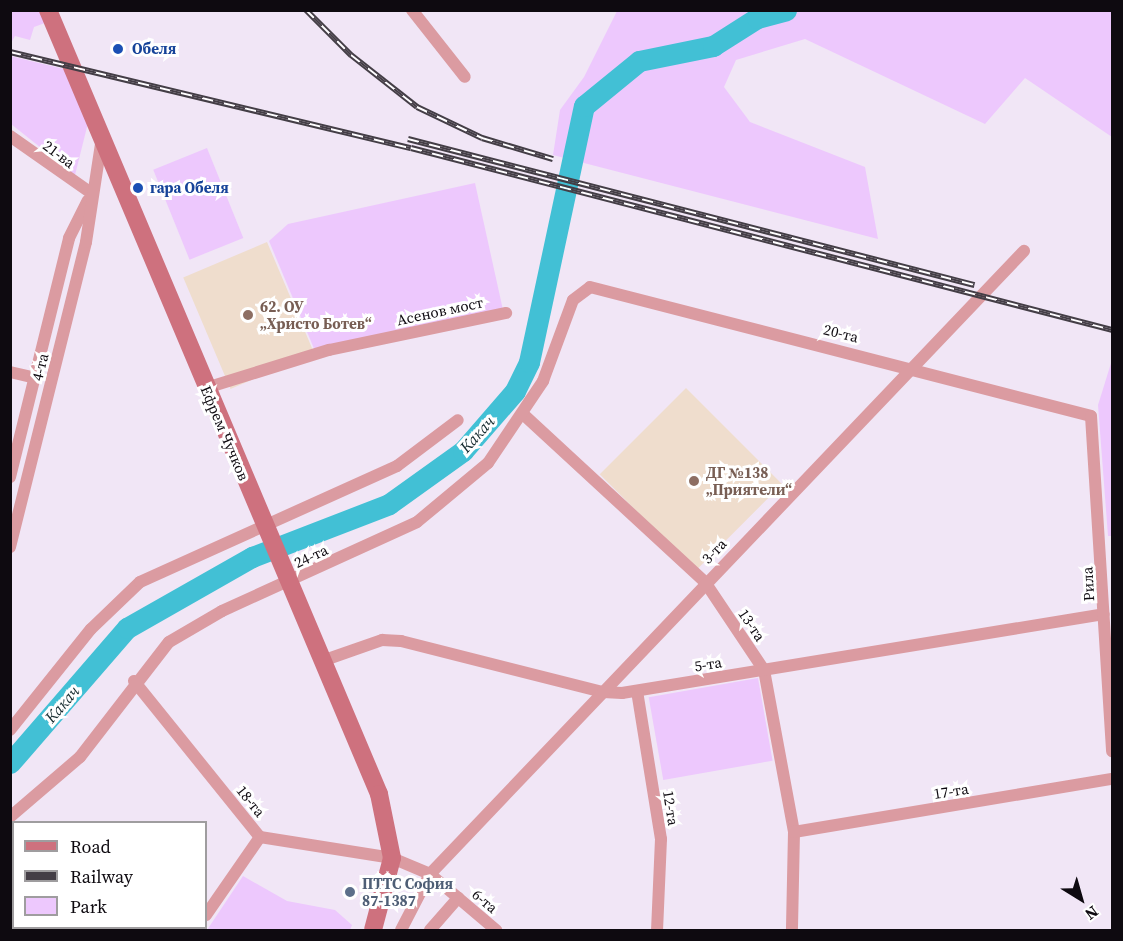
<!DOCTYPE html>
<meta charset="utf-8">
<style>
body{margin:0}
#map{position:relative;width:1123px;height:941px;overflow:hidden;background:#f1e6f6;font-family:"Source Serif 4",serif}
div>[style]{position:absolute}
.education>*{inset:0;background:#efddcd;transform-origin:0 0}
.green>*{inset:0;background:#edc8fd;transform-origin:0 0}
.river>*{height:21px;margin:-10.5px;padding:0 10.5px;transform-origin:10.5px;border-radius:10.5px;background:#42c0d5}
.street>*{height:12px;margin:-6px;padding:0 6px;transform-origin:6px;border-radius:6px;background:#db9ba1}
.secondary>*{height:18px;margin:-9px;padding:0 9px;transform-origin:9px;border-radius:9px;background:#ce717e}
.rail>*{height:6px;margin-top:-3px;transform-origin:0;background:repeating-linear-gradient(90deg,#fff 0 11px,#443e46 0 22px);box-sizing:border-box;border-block:2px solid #443e46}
.dots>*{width:16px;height:16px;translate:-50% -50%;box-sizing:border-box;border:3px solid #fff;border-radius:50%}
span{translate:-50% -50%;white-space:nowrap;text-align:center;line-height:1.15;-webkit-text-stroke:6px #fff;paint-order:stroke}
.transit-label{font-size:15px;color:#164399;font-weight:700}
.left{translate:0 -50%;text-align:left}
.street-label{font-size:15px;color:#0e0a10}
.education-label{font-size:15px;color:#785e54;font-weight:700}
.service-label{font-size:15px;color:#4e5e75;font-weight:700}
.water-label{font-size:16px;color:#182d31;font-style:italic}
.frame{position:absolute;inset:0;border:12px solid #0e0a10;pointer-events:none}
.legend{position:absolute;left:12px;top:821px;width:195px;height:108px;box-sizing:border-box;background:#fff;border:2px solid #9f9d9f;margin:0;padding:8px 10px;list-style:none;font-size:18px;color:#0e0a10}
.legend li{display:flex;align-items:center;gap:12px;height:30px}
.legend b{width:30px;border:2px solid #9f9d9f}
.north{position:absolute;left:1051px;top:869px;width:60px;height:60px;-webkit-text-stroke:4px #fff;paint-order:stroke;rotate:143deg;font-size:16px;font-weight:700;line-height:24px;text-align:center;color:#0e0a10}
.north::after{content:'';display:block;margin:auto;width:21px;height:27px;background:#0e0a10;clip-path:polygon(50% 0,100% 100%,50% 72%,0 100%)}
</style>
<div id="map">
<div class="education">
<div style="left:267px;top:242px;width:121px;height:91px;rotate:67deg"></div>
<div style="left:686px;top:388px;width:136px;height:122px;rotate:45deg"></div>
</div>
<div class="green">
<div style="clip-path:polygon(10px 11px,40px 11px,45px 23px,34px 27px,30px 40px,15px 36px,11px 43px)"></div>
<div style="clip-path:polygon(617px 11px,1112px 11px,1112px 137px,1025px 78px,985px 124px,805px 39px,736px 60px,724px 87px,750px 122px,865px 167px,878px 239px,553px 155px,560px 110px,584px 77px)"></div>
<div style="clip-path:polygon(10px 56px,64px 69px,88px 123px,75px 175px,11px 124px)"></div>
<div style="left:207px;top:148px;width:97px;height:58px;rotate:68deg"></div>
<div style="clip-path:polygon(475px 183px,503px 310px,315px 351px,269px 241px,288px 224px)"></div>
<div style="clip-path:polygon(1112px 360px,1112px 536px,1108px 536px,1098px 405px)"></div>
<div style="left:758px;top:678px;width:84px;height:111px;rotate:80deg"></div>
<div style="clip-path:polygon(243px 876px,287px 901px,335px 910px,352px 925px,350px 930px,207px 930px)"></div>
</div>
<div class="river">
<div style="left:10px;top:763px;width:179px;rotate:-49.1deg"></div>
<div style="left:127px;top:628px;width:144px;rotate:-29.6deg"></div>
<div style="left:252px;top:557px;width:147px;rotate:-21.1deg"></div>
<div style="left:389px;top:504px;width:91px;rotate:-35.6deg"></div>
<div style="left:463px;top:451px;width:79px;rotate:-49.1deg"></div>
<div style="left:515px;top:391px;width:32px;rotate:-64deg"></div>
<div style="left:529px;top:362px;width:262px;rotate:-77.9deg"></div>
<div style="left:584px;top:106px;width:71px;rotate:-39.3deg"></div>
<div style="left:639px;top:61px;width:76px;rotate:-11.5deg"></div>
<div style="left:713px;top:46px;width:52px;rotate:-32.5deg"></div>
<div style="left:757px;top:18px;width:30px;rotate:-15deg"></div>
</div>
<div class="street">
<div style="left:412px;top:10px;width:85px;rotate:51.7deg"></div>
<div style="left:10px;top:136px;width:99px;rotate:35.1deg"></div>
<div style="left:10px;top:372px;width:26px;rotate:13deg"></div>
<div style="left:206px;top:388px;width:129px;rotate:-17.2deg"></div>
<div style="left:329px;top:350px;width:181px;rotate:-11.8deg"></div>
<div style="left:524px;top:415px;width:246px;rotate:42.7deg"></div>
<div style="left:705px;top:582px;width:106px;rotate:56.2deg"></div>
<div style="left:764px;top:670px;width:165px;rotate:79.5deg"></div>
<div style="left:794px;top:832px;width:98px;rotate:91.2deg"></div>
<div style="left:10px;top:477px;width:246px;rotate:-76.1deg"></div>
<div style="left:69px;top:238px;width:42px;rotate:-63.4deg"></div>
<div style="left:10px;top:547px;width:314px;rotate:-76deg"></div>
<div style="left:86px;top:242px;width:106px;rotate:-81.3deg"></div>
<div style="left:322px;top:661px;width:64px;rotate:-19.3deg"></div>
<div style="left:382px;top:640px;width:19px;rotate:3deg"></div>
<div style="left:401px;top:641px;width:208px;rotate:14.2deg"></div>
<div style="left:603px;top:692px;width:19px;rotate:3deg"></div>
<div style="left:622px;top:693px;width:488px;rotate:-9.3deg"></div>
<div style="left:134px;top:681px;width:201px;rotate:51.1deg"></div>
<div style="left:260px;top:837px;width:134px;rotate:9deg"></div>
<div style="left:392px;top:858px;width:41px;rotate:22.8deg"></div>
<div style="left:430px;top:874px;width:87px;rotate:40.3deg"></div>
<div style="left:637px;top:691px;width:150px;rotate:80.8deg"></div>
<div style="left:661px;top:839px;width:91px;rotate:92.5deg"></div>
<div style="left:10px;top:730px;width:129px;rotate:-51.3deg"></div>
<div style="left:91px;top:629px;width:68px;rotate:-43.8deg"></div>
<div style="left:140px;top:582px;width:282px;rotate:-24.3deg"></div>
<div style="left:397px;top:466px;width:76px;rotate:-37deg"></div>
<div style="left:10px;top:817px;width:92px;rotate:-40.6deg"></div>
<div style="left:80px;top:757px;width:145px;rotate:-52.3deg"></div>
<div style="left:169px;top:642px;width:61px;rotate:-30.3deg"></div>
<div style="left:222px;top:611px;width:214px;rotate:-24.5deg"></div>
<div style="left:417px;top:522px;width:92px;rotate:-39.7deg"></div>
<div style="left:488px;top:463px;width:99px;rotate:-56.1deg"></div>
<div style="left:543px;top:381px;width:86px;rotate:-69.7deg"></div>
<div style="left:573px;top:300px;width:21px;rotate:-37deg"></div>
<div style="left:590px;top:287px;width:517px;rotate:14.44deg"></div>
<div style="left:1091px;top:416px;width:336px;rotate:86.4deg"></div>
<div style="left:794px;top:832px;width:322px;rotate:-9.5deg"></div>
<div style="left:206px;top:915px;width:95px;rotate:-55.3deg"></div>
<div style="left:195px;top:930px;width:3px;rotate:-45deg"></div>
<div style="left:401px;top:930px;width:63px;rotate:-62.6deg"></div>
<div style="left:430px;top:874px;width:861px;rotate:-46.37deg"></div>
<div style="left:430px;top:930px;width:43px;rotate:-48.8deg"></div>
</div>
<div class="secondary">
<div style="left:48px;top:10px;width:851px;rotate:67.11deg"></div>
<div style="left:379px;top:794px;width:65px;rotate:78.5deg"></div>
<div style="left:392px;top:858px;width:74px;rotate:104.8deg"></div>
</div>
<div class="rail">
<div style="left:306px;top:10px;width:64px;rotate:45deg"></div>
<div style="left:351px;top:55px;width:84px;rotate:38.2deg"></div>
<div style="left:417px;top:107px;width:72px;rotate:25.5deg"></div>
<div style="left:482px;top:138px;width:74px;rotate:16.5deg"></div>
<div style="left:10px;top:52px;width:412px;rotate:13.5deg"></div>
<div style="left:411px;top:148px;width:724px;rotate:14.55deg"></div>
<div style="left:408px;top:139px;width:585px;rotate:14.46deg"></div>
</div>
<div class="dots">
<div style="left:118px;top:49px;background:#1a4fb4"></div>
<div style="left:138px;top:188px;background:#1a4fb4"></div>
<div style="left:248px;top:315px;background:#8d6e63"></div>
<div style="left:694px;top:481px;background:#8d6e63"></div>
<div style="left:350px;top:892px;background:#5c6f8a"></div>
</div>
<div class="transit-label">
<span class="left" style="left:132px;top:49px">Обеля</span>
<span class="left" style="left:150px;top:188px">гара Обеля</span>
</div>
<div class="street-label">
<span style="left:59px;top:154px;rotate:37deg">21-ва</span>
<span style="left:440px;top:311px;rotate:-12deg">Асенов мост</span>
<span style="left:841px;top:333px;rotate:14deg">20-та</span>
<span style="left:40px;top:367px;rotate:-76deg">4-та</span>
<span style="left:225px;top:433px;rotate:67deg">Ефрем Чучков</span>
<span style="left:714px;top:551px;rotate:-46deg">3-та</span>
<span style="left:311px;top:556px;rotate:-25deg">24-та</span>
<span style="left:1088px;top:584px;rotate:-93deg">Рила</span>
<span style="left:752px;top:625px;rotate:56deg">13-та</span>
<span style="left:708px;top:664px;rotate:-9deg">5-та</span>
<span style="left:951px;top:791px;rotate:-9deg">17-та</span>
<span style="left:251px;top:801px;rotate:51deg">18-та</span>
<span style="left:671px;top:808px;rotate:81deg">12-та</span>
<span style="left:485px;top:901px;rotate:40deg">6-та</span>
</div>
<div class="education-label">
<span class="left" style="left:260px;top:315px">62. ОУ<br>„Христо Ботев“</span>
<span class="left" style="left:706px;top:481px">ДГ №138<br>„Приятели“</span>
</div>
<div class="service-label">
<span class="left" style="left:362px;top:892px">ПТТС София<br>87-1387</span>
</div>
<div class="water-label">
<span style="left:477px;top:434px;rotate:-48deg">Какач</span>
<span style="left:62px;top:704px;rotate:-49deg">Какач</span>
</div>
<div class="frame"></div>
<ul class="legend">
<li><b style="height:8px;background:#ce717e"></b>Road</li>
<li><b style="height:8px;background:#443e46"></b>Railway</li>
<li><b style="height:16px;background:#edc8fd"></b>Park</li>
</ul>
<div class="north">N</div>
</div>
